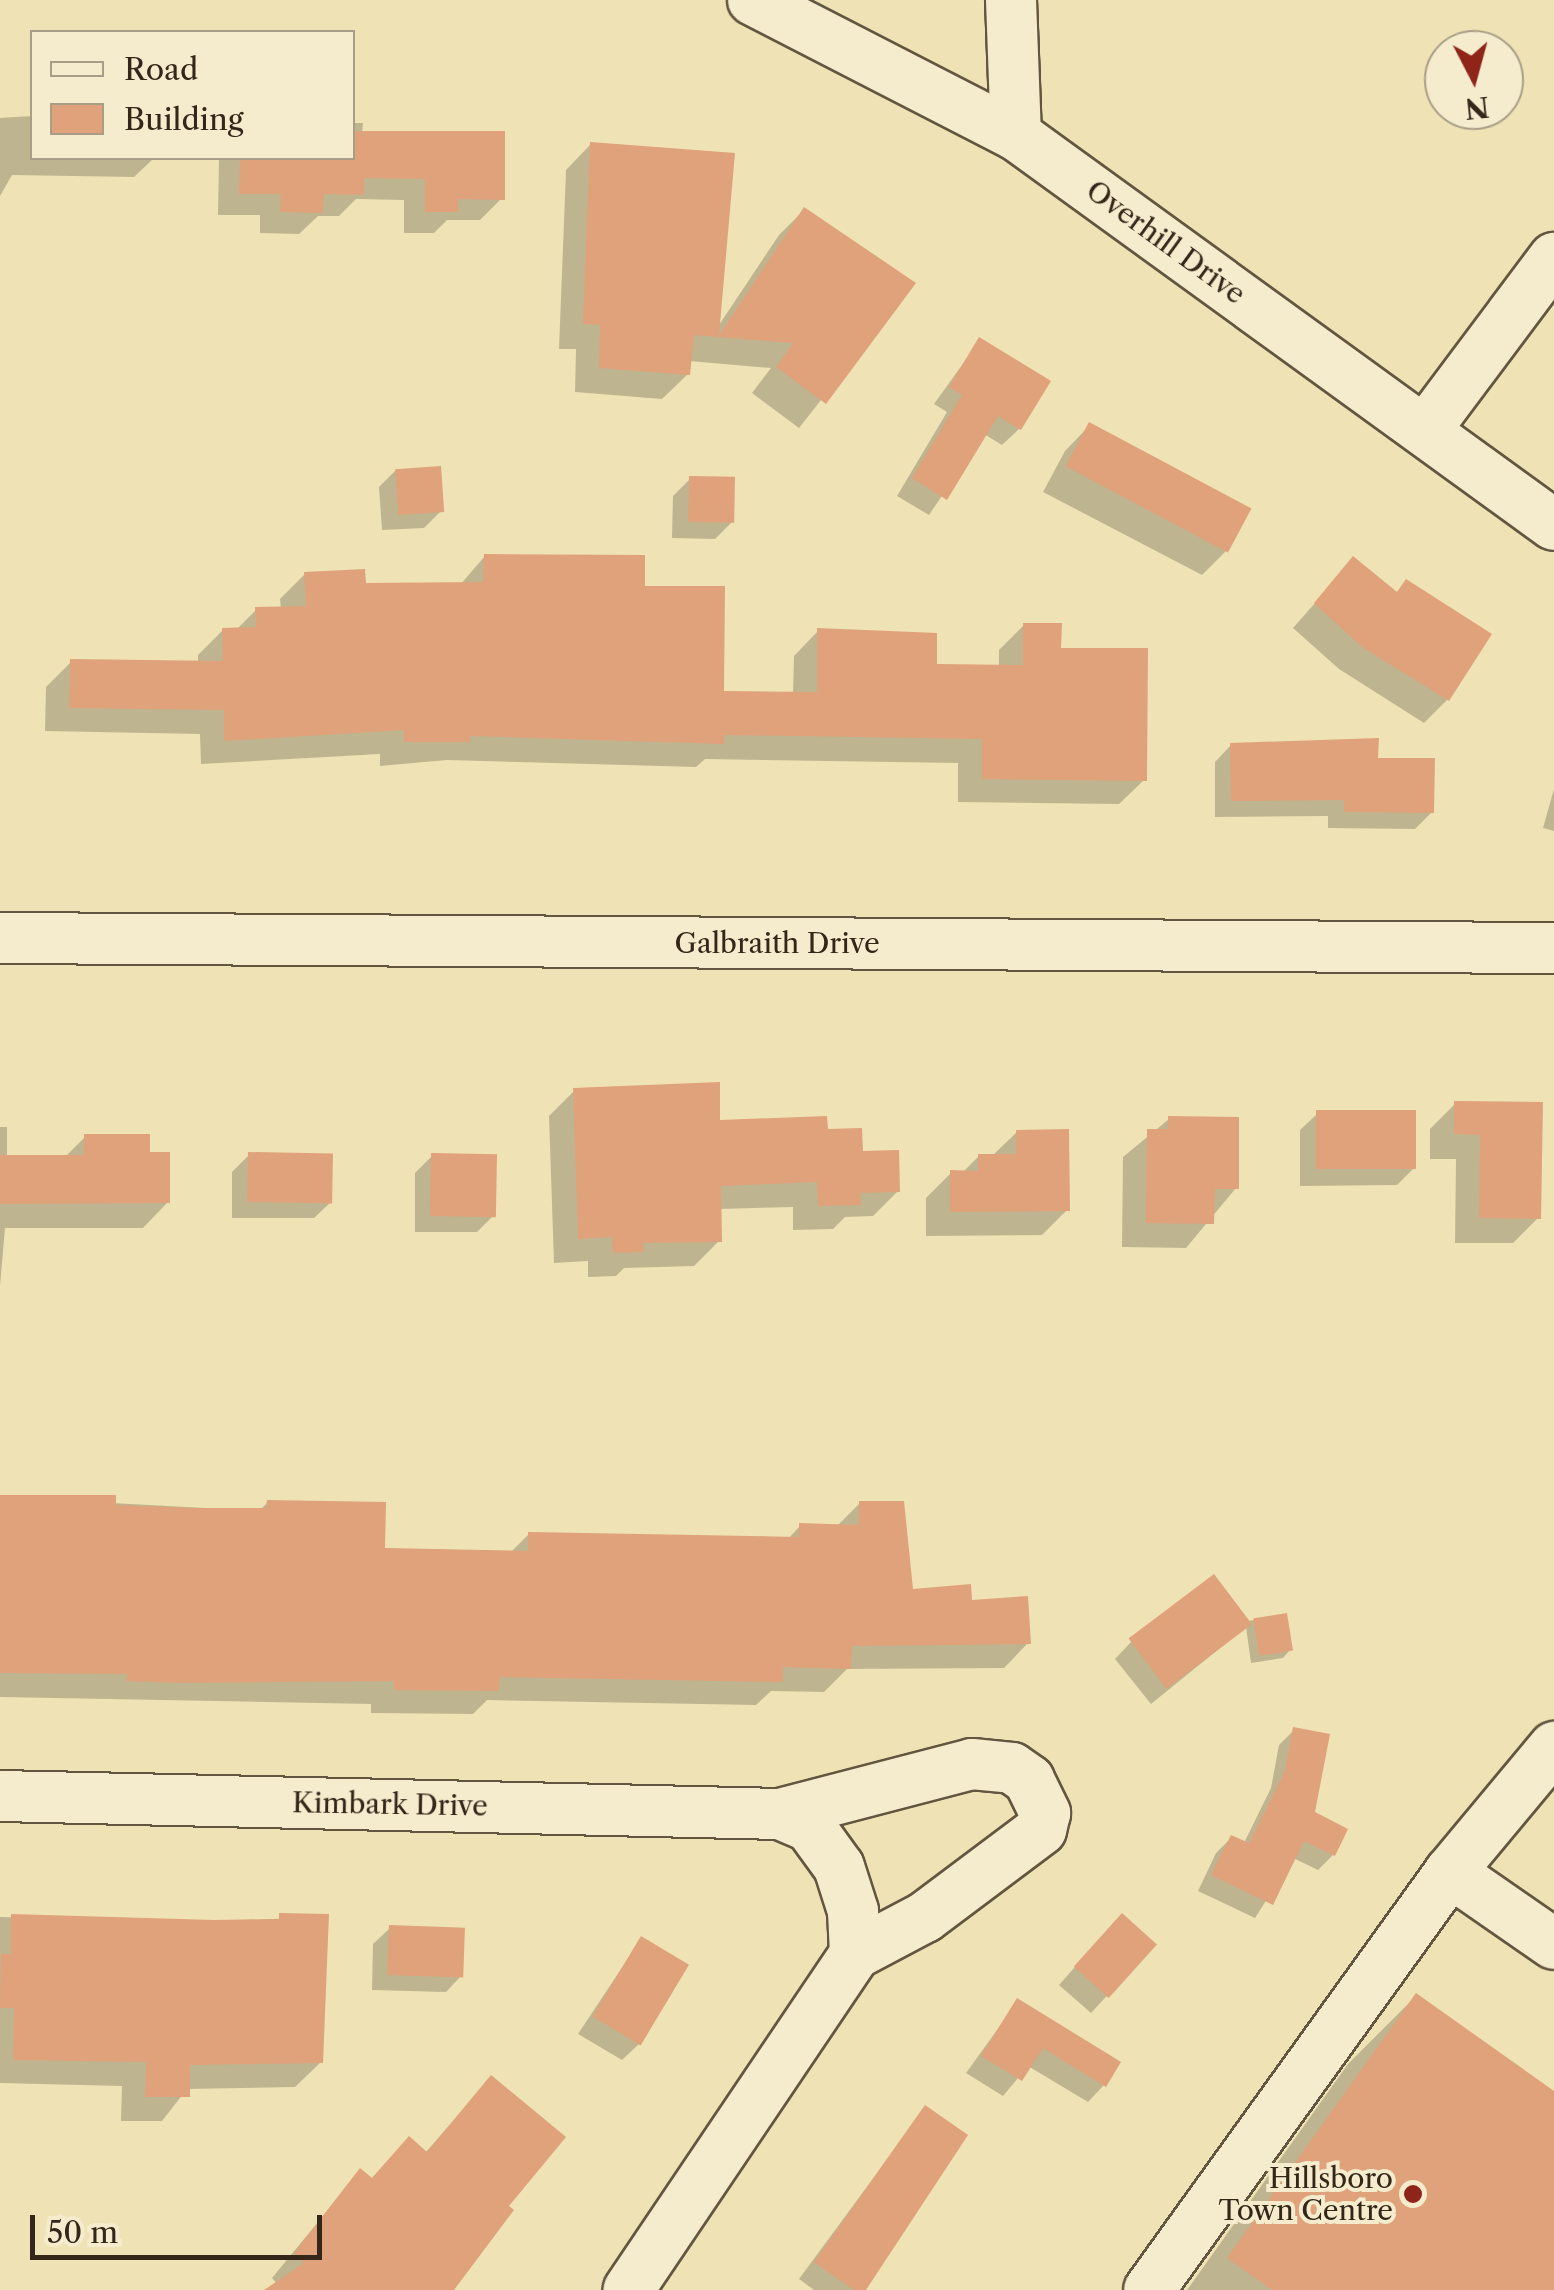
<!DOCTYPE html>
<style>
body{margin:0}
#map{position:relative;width:1554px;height:2290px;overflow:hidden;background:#efe2b4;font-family:"Libre Caslon Text",serif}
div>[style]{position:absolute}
.shadow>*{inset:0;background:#0003}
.building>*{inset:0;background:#dfa27a;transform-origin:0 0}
.roads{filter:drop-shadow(2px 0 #635640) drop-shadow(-2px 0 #635640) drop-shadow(0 2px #635640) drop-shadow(0 -2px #635640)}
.minor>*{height:50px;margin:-25px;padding:0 25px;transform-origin:25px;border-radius:25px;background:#f5ecce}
.dots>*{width:28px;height:28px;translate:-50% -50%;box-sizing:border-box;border:5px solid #f5ecce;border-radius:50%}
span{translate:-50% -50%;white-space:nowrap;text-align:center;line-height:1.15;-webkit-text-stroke:8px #f5ecce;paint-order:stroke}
.street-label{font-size:28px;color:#342719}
.poi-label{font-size:28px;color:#342719}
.right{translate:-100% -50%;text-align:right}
.legend{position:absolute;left:30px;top:30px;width:325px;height:130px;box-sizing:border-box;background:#f5ecce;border:2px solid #a89d86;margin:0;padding:12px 18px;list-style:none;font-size:30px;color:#342719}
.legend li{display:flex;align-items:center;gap:20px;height:50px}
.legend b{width:50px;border:2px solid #a89d86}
.north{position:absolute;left:1424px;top:30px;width:100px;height:100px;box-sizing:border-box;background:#f5ecce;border:2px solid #a89d86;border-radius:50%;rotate:174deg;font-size:28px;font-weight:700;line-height:40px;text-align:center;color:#342719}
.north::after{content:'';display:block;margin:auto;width:35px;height:45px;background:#8f2418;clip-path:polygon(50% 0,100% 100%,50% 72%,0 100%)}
.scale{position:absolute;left:30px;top:2215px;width:292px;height:45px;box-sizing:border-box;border:5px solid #342719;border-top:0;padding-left:12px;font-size:30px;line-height:35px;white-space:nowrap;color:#342719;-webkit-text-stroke:8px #f5ecce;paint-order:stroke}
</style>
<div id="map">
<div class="shadow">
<div style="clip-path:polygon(32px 116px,32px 158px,154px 158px,134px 177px,12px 175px,0 196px,0 118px)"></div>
<div style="clip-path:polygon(352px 123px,363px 123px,362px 133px,502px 198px,480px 220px,447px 220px,434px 233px,404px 233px,404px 200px,356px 199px,339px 216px,318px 216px,299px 234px,260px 233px,260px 215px,218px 215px,219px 158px,352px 158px)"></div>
<div style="clip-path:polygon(591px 144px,717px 328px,779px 235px,804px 210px,913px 283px,799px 428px,752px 393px,771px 368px,689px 361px,688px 374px,662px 399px,575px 392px,576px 349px,559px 349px,566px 170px)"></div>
<div style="clip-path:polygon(980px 340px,1019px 429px,1002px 445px,984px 434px,929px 515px,897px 496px,947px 412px,934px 404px)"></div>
<div style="clip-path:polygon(1090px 425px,1227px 550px,1202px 575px,1043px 492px,1065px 451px)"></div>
<div style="clip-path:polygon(396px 470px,441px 511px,424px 528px,382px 530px,379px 487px)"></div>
<div style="clip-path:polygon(690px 479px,732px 522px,715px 539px,672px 538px,673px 496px)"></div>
<div style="clip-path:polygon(485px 556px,642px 588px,721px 693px,793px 694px,794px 656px,818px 631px,934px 666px,999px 667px,999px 650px,1024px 625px,1059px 650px,1144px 780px,1119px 804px,958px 802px,958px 763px,705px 759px,696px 767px,447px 760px,380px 766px,380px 754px,201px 764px,200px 734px,45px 731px,46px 687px,71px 662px,198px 663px,198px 655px,223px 630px,236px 630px,256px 610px,281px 609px,280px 599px,305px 574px,363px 585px,460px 585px)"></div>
<div style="clip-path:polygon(1353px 560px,1395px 594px,1406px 582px,1447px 700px,1424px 723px,1339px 669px,1293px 628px)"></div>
<div style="clip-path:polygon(1231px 745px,1375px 760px,1432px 812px,1415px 829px,1328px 828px,1328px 816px,1215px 817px,1215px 762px)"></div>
<div style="clip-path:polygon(1554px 789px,1554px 831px,1543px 828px)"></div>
<div style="clip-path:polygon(574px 1091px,718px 1123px,826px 1132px,860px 1154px,898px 1191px,873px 1216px,845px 1217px,833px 1229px,793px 1230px,793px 1207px,719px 1209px,719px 1241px,694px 1266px,624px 1268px,616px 1276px,588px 1277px,588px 1261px,554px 1263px,549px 1116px)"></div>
<div style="clip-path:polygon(1455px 1104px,1540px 1105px,1538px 1218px,1513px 1243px,1455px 1243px,1456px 1159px,1430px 1159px,1430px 1129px)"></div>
<div style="clip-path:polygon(1317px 1114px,1414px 1168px,1397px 1185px,1300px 1186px,1300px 1130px)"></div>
<div style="clip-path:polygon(1169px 1119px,1236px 1188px,1186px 1248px,1122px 1247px,1123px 1157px)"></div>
<div style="clip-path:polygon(0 1127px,7px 1127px,7px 1158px,64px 1158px,85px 1137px,148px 1155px,168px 1202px,143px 1228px,5px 1228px,0 1286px)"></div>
<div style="clip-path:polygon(1017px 1132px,1067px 1210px,1042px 1235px,926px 1236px,926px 1198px,951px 1173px,962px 1173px,979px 1156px,992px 1156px)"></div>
<div style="clip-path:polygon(249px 1155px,331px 1202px,314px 1218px,232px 1218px,232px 1172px)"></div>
<div style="clip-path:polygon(432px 1156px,494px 1215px,477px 1232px,415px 1232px,415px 1173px)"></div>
<div style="clip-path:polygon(0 1497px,259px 1511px,268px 1502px,382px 1551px,510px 1553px,529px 1534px,787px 1540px,800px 1526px,836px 1527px,860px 1503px,910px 1591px,970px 1602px,1028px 1643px,1004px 1668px,847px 1669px,824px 1692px,771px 1691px,756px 1705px,487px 1700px,473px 1714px,371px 1713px,371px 1704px,0 1697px)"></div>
<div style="clip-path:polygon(1254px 1620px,1290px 1650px,1283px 1658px,1251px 1663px,1246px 1627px,1151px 1704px,1115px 1659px,1131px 1642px)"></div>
<div style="clip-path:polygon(1294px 1730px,1312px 1814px,1333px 1855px,1318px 1870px,1293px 1858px,1255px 1918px,1198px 1891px,1216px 1853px,1231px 1838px,1244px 1843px,1271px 1788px,1279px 1745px)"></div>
<div style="clip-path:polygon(327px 1916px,321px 2062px,295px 2087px,187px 2089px,162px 2121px,121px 2121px,122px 2086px,0 2083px,0 1917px,214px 1922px)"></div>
<div style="clip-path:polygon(390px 1928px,462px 1975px,446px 1992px,372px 1990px,373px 1944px)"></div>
<div style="clip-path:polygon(1105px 1933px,1154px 1945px,1091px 2013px,1059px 1985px)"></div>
<div style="clip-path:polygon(641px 1939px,639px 2044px,622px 2060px,578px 2034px)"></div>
<div style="clip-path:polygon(1416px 1996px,1554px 2094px,1554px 2290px,1187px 2290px,1348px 2064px)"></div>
<div style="clip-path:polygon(1018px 2001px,1104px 2085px,1088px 2102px,1028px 2066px,1003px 2096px,966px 2073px)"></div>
<div style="clip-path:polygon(491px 2078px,505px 2206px,449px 2290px,269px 2290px,277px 2284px,272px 2278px,360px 2171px,370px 2180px,409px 2139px,425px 2153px)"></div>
<div style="clip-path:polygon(925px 2108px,863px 2290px,814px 2290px,799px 2279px)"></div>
</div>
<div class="building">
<div style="clip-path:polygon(352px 131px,505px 131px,505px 200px,458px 199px,458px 212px,425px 212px,425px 179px,364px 178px,364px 195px,324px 194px,323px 213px,280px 212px,281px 194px,239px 194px,240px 158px,352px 158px)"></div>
<div style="clip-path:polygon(590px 142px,735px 153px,719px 335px,804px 207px,916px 283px,826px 404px,776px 367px,793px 343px,694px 335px,690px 375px,599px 368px,600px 325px,583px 324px)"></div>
<div style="clip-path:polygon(979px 337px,1051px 381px,1021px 430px,998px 416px,947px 500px,912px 478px,962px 395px,949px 387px)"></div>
<div style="left:1089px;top:422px;width:184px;height:50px;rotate:28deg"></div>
<div style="left:441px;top:466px;width:46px;height:46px;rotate:86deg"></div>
<div style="left:689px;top:476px;width:46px;height:46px;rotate:1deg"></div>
<div style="clip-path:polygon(484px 554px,645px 555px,645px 586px,725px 586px,724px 691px,817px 692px,817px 628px,937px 633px,937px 664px,1023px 665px,1023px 623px,1062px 623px,1061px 648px,1148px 648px,1147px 781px,982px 779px,982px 739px,724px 735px,724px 744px,470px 736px,470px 742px,404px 742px,404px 730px,224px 741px,224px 710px,69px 708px,70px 659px,223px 661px,222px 628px,256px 627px,255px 607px,306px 606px,304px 572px,365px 569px,366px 583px,483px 582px)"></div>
<div style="clip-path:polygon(1353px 556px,1397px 592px,1406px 579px,1492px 634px,1449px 701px,1362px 647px,1314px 603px)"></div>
<div style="clip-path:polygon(1379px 738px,1378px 758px,1435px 758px,1434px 813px,1344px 812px,1344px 800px,1231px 801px,1230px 743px)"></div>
<div style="clip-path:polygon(720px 1082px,720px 1120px,827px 1116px,828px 1129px,862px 1128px,863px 1151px,899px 1150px,900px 1192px,860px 1193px,861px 1205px,818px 1206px,817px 1182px,721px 1186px,722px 1242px,643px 1243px,644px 1252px,613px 1253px,612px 1237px,578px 1239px,573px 1088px)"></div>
<div style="clip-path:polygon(1454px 1101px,1543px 1102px,1541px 1219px,1479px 1218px,1480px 1135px,1454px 1134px)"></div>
<div style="left:1416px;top:1110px;width:59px;height:100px;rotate:90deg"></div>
<div style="clip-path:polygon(1168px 1116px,1239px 1117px,1239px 1189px,1215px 1189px,1214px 1224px,1146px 1223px,1147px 1129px,1168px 1129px)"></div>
<div style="clip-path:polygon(1069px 1129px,1070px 1211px,950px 1212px,950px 1170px,978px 1171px,978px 1154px,1016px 1154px,1016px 1130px)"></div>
<div style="clip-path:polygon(84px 1134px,150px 1134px,150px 1152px,170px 1152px,170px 1203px,0 1204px,0 1155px,84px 1155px)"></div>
<div style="left:248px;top:1152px;width:85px;height:50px;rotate:1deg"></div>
<div style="left:431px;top:1153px;width:66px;height:63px;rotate:1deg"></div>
<div style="clip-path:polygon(0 1495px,116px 1495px,116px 1505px,196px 1508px,266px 1508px,267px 1500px,386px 1502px,385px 1548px,528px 1551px,528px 1532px,799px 1537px,799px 1523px,859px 1525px,859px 1501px,904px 1501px,913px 1589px,971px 1584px,972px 1600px,1028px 1596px,1031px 1644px,852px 1646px,851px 1669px,783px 1667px,783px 1682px,500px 1677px,499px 1691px,394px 1690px,394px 1681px,185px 1683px,126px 1681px,127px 1674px,0 1673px)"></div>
<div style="left:1214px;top:1574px;width:63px;height:107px;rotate:53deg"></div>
<div style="left:1287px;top:1613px;width:38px;height:34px;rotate:81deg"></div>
<div style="clip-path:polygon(1293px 1727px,1330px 1734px,1315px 1812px,1348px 1829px,1335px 1856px,1304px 1841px,1273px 1905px,1211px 1875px,1231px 1835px,1249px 1843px,1285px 1771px)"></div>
<div style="clip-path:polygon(279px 1913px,329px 1914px,323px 2063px,190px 2065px,190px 2097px,145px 2097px,146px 2062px,13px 2060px,14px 2008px,0 2008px,1px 1954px,11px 1954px,11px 1914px,214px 1920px,279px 1919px)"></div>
<div style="left:1122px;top:1913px;width:47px;height:72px;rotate:42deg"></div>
<div style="left:389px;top:1925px;width:76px;height:50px;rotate:2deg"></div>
<div style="left:641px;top:1936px;width:56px;height:94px;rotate:31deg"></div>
<div style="clip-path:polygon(1416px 1993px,1554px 2091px,1554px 2290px,1272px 2290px,1227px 2258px)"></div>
<div style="clip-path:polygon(1017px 1998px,1121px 2062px,1106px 2087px,1043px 2048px,1022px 2081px,981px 2056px)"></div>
<div style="clip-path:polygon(491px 2075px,566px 2137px,509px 2206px,514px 2210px,454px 2290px,264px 2290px,304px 2263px,294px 2253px,360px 2168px,372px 2178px,409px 2136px,427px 2152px)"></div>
<div style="clip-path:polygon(925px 2105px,968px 2135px,866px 2290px,854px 2290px,814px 2262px)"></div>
</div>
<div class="roads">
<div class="minor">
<div style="left:753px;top:0;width:296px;rotate:27.2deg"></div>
<div style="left:1016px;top:135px;width:664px;rotate:35.94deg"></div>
<div style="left:1011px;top:0;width:135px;rotate:87.9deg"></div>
<div style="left:1426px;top:429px;width:214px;rotate:-53.2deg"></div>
<div style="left:0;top:938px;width:1554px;rotate:0.37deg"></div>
<div style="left:0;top:1796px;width:780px;rotate:1.32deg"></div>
<div style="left:780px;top:1814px;width:198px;rotate:-14.6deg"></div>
<div style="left:972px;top:1764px;width:40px;rotate:5.7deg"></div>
<div style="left:1012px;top:1768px;width:21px;rotate:35deg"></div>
<div style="left:1029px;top:1780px;width:37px;rotate:64deg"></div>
<div style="left:1045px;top:1813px;width:17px;rotate:103deg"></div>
<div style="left:1041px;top:1830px;width:145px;rotate:143.1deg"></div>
<div style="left:925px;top:1917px;width:79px;rotate:152.1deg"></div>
<div style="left:855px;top:1954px;width:405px;rotate:124deg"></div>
<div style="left:780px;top:1814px;width:33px;rotate:23deg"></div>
<div style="left:810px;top:1827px;width:49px;rotate:54.1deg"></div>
<div style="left:839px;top:1867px;width:46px;rotate:72.3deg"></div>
<div style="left:853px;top:1911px;width:43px;rotate:87.3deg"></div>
<div style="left:1450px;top:1872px;width:126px;rotate:34.7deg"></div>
<div style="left:1149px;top:2290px;width:515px;rotate:-54.24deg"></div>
<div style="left:1450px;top:1872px;width:163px;rotate:-50.2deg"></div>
</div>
</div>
<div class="dots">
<div style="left:1413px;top:2194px;background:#8f2418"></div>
</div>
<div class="street-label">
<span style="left:1166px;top:242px;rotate:36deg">Overhill Drive</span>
<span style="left:777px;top:943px">Galbraith Drive</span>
<span style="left:390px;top:1804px;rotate:1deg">Kimbark Drive</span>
</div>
<div class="poi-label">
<span class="right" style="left:1393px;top:2194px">Hillsboro<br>Town Centre</span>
</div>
<ul class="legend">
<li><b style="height:12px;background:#f5ecce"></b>Road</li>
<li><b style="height:28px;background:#dfa27a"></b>Building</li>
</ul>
<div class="north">N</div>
<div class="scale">50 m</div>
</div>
